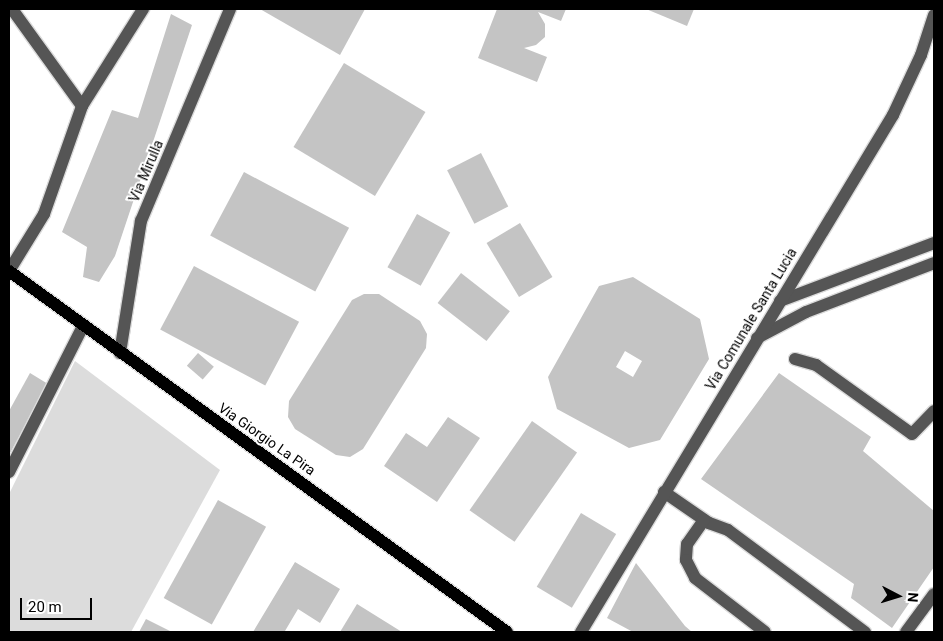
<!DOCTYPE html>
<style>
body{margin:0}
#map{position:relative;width:943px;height:641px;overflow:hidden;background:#fff;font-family:Roboto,sans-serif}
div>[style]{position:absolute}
.green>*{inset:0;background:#dcdcdc}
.building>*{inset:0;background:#c4c4c4;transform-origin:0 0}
.roads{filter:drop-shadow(1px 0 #dbdbdb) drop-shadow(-1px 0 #dbdbdb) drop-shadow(0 1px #dbdbdb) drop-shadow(0 -1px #dbdbdb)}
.minor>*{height:12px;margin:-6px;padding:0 6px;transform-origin:6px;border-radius:6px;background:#555}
.major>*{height:12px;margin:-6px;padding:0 6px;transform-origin:6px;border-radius:6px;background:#000}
span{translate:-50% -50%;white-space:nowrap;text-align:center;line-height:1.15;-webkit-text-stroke:4px #fff;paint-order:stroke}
.street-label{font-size:14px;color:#000}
.frame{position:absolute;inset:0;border:10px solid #000;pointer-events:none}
.north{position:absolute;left:873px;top:571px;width:50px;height:50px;-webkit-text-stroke:4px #fff;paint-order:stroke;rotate:95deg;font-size:14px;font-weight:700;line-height:20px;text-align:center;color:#000}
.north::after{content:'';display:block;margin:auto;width:18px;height:22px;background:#000;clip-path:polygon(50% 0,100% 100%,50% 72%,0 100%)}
.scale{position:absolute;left:20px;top:598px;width:72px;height:22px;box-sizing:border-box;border:2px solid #000;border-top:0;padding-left:6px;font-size:15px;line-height:18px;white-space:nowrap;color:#000;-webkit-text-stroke:4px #fff;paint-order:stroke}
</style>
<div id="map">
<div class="green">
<div style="clip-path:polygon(75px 361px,220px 470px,131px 632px,9px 632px,9px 494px)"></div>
</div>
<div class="building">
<div style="clip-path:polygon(260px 9px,365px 9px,340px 55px)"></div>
<div style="clip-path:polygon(497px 9px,566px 9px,561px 21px,538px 12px,545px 24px,545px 37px,536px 45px,524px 48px,547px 57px,537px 82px,478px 58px)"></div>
<div style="clip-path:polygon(646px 9px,694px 9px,687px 26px)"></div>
<div style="clip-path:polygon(171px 14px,192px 25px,115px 256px,99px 282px,83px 277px,87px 247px,62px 232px,112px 110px,138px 118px)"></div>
<div style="left:344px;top:63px;width:95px;height:98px;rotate:31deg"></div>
<div style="left:481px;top:153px;width:60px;height:38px;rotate:63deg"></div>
<div style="left:244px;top:172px;width:119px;height:72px;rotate:28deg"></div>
<div style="left:417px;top:214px;width:38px;height:61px;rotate:29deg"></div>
<div style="left:520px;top:223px;width:63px;height:39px;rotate:59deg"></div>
<div style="left:194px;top:266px;width:119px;height:72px;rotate:28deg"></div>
<div style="left:461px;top:273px;width:62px;height:38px;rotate:38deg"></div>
<div style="clip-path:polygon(evenodd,633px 277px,700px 319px,709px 359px,660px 440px,629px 448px,557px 409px,548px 377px,599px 286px,633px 277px,625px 351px,642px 361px,633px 377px,616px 367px,625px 351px)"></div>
<div style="clip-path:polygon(364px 294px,379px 294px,420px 321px,427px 334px,426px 348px,363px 449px,350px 457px,336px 455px,295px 429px,288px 417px,289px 401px,352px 300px)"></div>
<div style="left:198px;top:353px;width:21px;height:17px;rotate:41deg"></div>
<div style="clip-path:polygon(30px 373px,48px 384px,9px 455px,9px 411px)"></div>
<div style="clip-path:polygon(779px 373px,871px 437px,863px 451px,934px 511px,934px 567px,892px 628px,851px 598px,854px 584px,701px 479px)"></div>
<div style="clip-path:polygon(448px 417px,480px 438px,437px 502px,384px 466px,406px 433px,427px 447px)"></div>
<div style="left:532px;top:421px;width:55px;height:109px;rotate:35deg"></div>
<div style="left:218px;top:500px;width:55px;height:112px;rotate:29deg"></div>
<div style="left:581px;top:513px;width:41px;height:86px;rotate:31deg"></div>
<div style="clip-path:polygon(295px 562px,340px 589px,320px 623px,298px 609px,285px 631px,288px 632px,253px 632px)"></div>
<div style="clip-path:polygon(636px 563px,685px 626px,692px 632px,633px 632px,607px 618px)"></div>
<div style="clip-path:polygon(357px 604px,402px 632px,340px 632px)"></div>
<div style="clip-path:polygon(146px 619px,172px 632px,139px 632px)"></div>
</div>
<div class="roads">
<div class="minor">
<div style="left:82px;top:106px;width:115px;rotate:-57.8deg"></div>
<div style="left:9px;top:271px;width:67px;rotate:-58.4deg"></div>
<div style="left:44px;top:214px;width:114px;rotate:-70.6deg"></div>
<div style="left:82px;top:106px;width:120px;rotate:-125.8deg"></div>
<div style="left:780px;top:301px;width:165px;rotate:-20.6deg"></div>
<div style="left:757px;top:338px;width:55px;rotate:-28deg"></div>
<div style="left:806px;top:312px;width:137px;rotate:-20.9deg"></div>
<div style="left:120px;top:353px;width:134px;rotate:-81deg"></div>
<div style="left:141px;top:221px;width:230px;rotate:-67.2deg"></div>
<div style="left:795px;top:359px;width:22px;rotate:16deg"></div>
<div style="left:816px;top:365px;width:118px;rotate:35.7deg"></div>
<div style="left:912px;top:434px;width:32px;rotate:-46deg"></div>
<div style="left:9px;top:472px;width:164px;rotate:-63.1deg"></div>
<div style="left:664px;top:492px;width:55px;rotate:34.6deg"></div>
<div style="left:709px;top:523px;width:20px;rotate:20deg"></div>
<div style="left:728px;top:530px;width:171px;rotate:36.7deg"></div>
<div style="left:704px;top:520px;width:29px;rotate:125deg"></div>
<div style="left:687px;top:544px;width:16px;rotate:94deg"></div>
<div style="left:686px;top:560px;width:20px;rotate:63deg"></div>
<div style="left:695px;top:578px;width:88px;rotate:37.6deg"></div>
<div style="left:581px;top:632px;width:604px;rotate:-58.89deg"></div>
<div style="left:893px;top:115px;width:66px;rotate:-65deg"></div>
<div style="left:921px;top:55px;width:42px;rotate:-72deg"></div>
<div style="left:906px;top:632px;width:47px;rotate:-53.6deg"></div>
</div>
<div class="major">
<div style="left:9px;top:271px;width:615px;rotate:35.94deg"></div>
</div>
</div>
<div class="street-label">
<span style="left:146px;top:171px;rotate:-67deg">Via Mirulla</span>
<span style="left:751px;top:319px;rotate:-59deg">Via Comunale Santa Lucia</span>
<span style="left:267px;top:439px;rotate:35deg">Via Giorgio La Pira</span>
</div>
<div class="frame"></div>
<div class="north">N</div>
<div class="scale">20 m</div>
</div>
